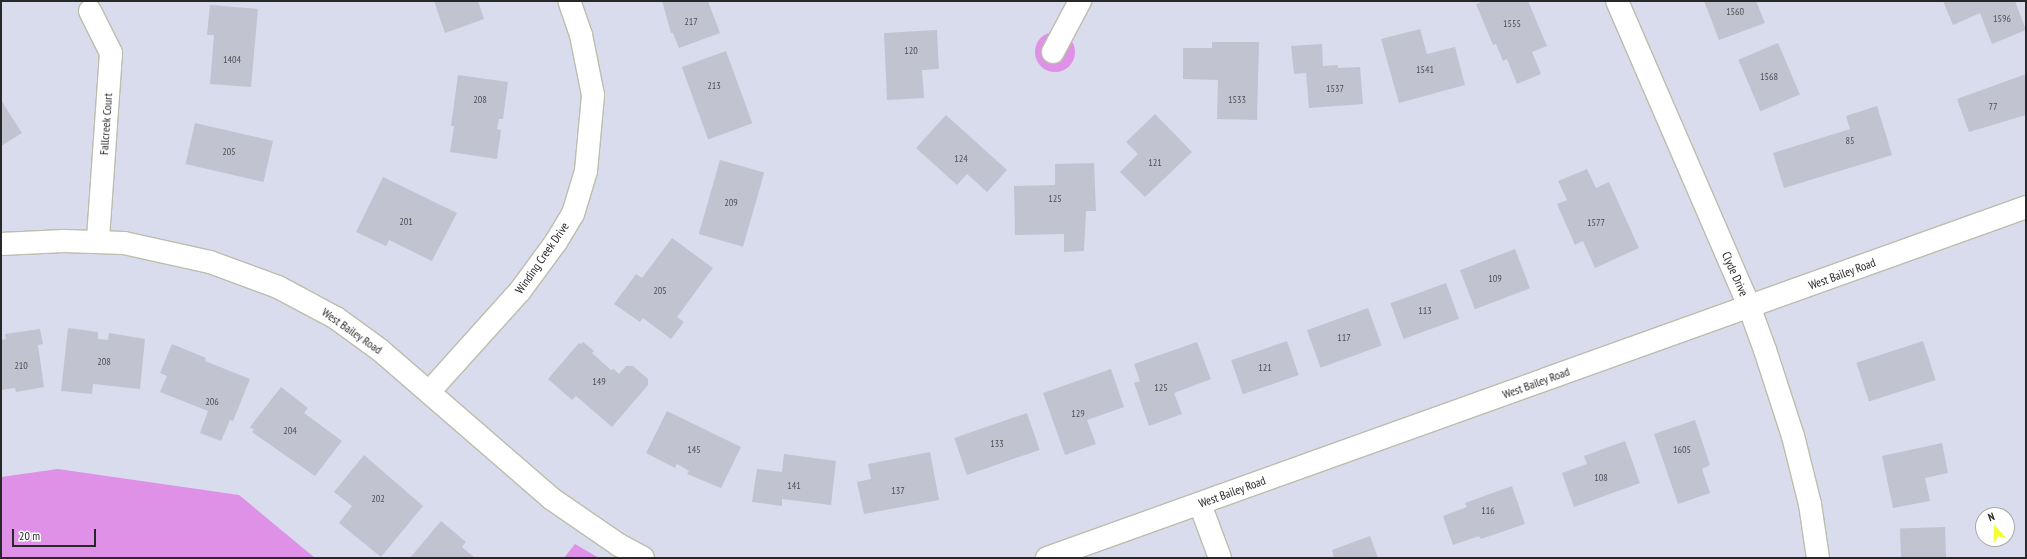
<!DOCTYPE html>
<style>
body{margin:0}
#map{position:relative;width:2027px;height:559px;overflow:hidden;background:#d8dcec;font-family:"PT Sans Narrow",sans-serif}
div>[style]{position:absolute}
.green>*{inset:0;background:#de91e6}
.round{border-radius:50%}
.building>*{inset:0;background:#c1c3d0;transform-origin:0 0}
.roads{filter:drop-shadow(1px 0 #bcbdac) drop-shadow(-1px 0 #bcbdac) drop-shadow(0 1px #bcbdac) drop-shadow(0 -1px #bcbdac)}
.minor>*{height:22px;margin:-11px;padding:0 11px;transform-origin:11px;border-radius:11px;background:#fff}
span{translate:-50% -50%;white-space:nowrap;text-align:center;line-height:1.15;-webkit-text-stroke:4px #fff;paint-order:stroke}
.number-label{font-size:10px;color:#4e4f52}
.number-label span{-webkit-text-stroke-width:0}
.street-label{font-size:12px;color:#282828}
.frame{position:absolute;inset:0;border:2px solid #282828;pointer-events:none}
.north{position:absolute;left:1975px;top:507px;width:40px;height:40px;box-sizing:border-box;background:#fff;border:1px solid #a9a9a9;border-radius:50%;rotate:340deg;font-size:11px;font-weight:700;line-height:16px;text-align:center;color:#282828}
.north::after{content:'';display:block;margin:auto;width:14px;height:18px;background:#f3ff32;clip-path:polygon(50% 0,100% 100%,50% 72%,0 100%)}
.scale{position:absolute;left:12px;top:529px;width:84px;height:18px;box-sizing:border-box;border:2px solid #282828;border-top:0;padding-left:5px;font-size:12px;line-height:14px;white-space:nowrap;color:#282828;-webkit-text-stroke:3px #fff;paint-order:stroke}
</style>
<div id="map">
<div class="green">
<div class="round" style="left:1035px;top:32px;width:40px;height:40px"></div>
<div style="clip-path:polygon(58px 469px,239px 495px,315px 558px,1px 558px,1px 477px)"></div>
<div style="clip-path:polygon(575px 544px,599px 558px,564px 558px)"></div>
</div>
<div class="building">
<div style="clip-path:polygon(434px 1px,478px 1px,484px 19px,445px 33px)"></div>
<div style="clip-path:polygon(662px 1px,708px 1px,720px 33px,679px 48px,673px 33px,671px 33px)"></div>
<div style="clip-path:polygon(1484px 1px,1528px 1px,1547px 46px,1532px 52px,1541px 74px,1517px 84px,1507px 59px,1503px 61px,1496px 44px,1493px 45px,1476px 4px)"></div>
<div style="clip-path:polygon(1704px 1px,1756px 1px,1765px 23px,1719px 40px)"></div>
<div style="clip-path:polygon(1943px 1px,2015px 1px,2026px 30px,1992px 44px,1980px 13px,1953px 25px)"></div>
<div style="clip-path:polygon(210px 5px,258px 9px,251px 87px,210px 84px,214px 35px,207px 35px)"></div>
<div style="clip-path:polygon(1420px 29px,1427px 54px,1455px 47px,1465px 85px,1399px 103px,1381px 39px)"></div>
<div style="clip-path:polygon(937px 30px,939px 69px,922px 70px,924px 98px,887px 100px,884px 33px)"></div>
<div style="clip-path:polygon(1212px 42px,1259px 42px,1257px 120px,1217px 119px,1218px 80px,1183px 79px,1183px 48px,1212px 48px)"></div>
<div style="left:1778px;top:43px;width:56px;height:43px;rotate:67deg"></div>
<div style="clip-path:polygon(1322px 44px,1323px 66px,1338px 65px,1338px 68px,1360px 67px,1363px 104px,1309px 108px,1306px 73px,1294px 74px,1291px 46px)"></div>
<div style="left:726px;top:51px;width:77px;height:47px;rotate:70deg"></div>
<div style="clip-path:polygon(2026px 74px,2026px 115px,1969px 132px,1957px 99px)"></div>
<div style="clip-path:polygon(458px 75px,508px 82px,503px 119px,499px 119px,497px 129px,501px 130px,497px 159px,450px 152px,454px 126px,451px 126px)"></div>
<div style="clip-path:polygon(1px 100px,22px 133px,1px 146px)"></div>
<div style="clip-path:polygon(1877px 106px,1892px 155px,1784px 188px,1773px 153px,1850px 129px,1846px 116px)"></div>
<div style="clip-path:polygon(1155px 114px,1192px 152px,1145px 197px,1120px 172px,1138px 154px,1126px 142px)"></div>
<div style="clip-path:polygon(946px 115px,1007px 170px,987px 192px,967px 174px,957px 185px,916px 148px)"></div>
<div style="left:195px;top:123px;width:80px;height:42px;rotate:13deg"></div>
<div style="left:720px;top:160px;width:46px;height:77px;rotate:16deg"></div>
<div style="clip-path:polygon(1094px 163px,1096px 211px,1086px 211px,1084px 251px,1064px 252px,1064px 234px,1015px 235px,1014px 186px,1055px 185px,1055px 164px)"></div>
<div style="clip-path:polygon(1587px 169px,1596px 188px,1609px 182px,1639px 248px,1595px 268px,1583px 241px,1575px 245px,1557px 204px,1567px 200px,1558px 181px)"></div>
<div style="clip-path:polygon(383px 177px,457px 213px,432px 261px,389px 240px,386px 246px,356px 232px)"></div>
<div style="clip-path:polygon(672px 238px,713px 268px,677px 317px,684px 322px,671px 339px,643px 318px,640px 322px,614px 304px,636px 274px,642px 278px)"></div>
<div style="left:1515px;top:249px;width:42px;height:59px;rotate:69deg"></div>
<div style="left:1446px;top:283px;width:38px;height:59px;rotate:70deg"></div>
<div style="left:1368px;top:308px;width:40px;height:65px;rotate:70deg"></div>
<div style="clip-path:polygon(68px 328px,98px 332px,98px 339px,108px 340px,109px 333px,145px 339px,140px 389px,93px 384px,92px 394px,61px 391px)"></div>
<div style="clip-path:polygon(40px 329px,43px 344px,38px 345px,44px 387px,16px 392px,15px 388px,1px 390px,1px 340px,6px 339px,5px 334px)"></div>
<div style="left:1287px;top:341px;width:36px;height:59px;rotate:71deg"></div>
<div style="left:1923px;top:341px;width:41px;height:70px;rotate:72deg"></div>
<div style="clip-path:polygon(583px 342px,594px 351px,592px 353px,611px 370px,614px 369px,619px 374px,626px 366px,633px 366px,648px 379px,648px 385px,612px 427px,576px 396px,572px 400px,548px 379px,579px 343px,581px 344px)"></div>
<div style="clip-path:polygon(1197px 342px,1211px 379px,1174px 393px,1182px 414px,1149px 426px,1134px 383px,1140px 381px,1134px 364px)"></div>
<div style="clip-path:polygon(172px 344px,206px 358px,205px 361px,250px 379px,233px 421px,230px 420px,221px 441px,200px 433px,208px 411px,160px 392px,167px 376px,160px 373px)"></div>
<div style="clip-path:polygon(1111px 369px,1124px 407px,1087px 420px,1096px 444px,1065px 455px,1043px 393px)"></div>
<div style="clip-path:polygon(281px 387px,308px 408px,304px 413px,342px 441px,315px 476px,252px 432px,254px 430px,250px 427px)"></div>
<div style="clip-path:polygon(667px 411px,741px 447px,721px 488px,687px 474px,689px 471px,677px 464px,675px 468px,646px 453px)"></div>
<div style="left:1027px;top:413px;width:39px;height:77px;rotate:71deg"></div>
<div style="clip-path:polygon(1695px 420px,1710px 465px,1702px 469px,1710px 493px,1678px 504px,1654px 434px)"></div>
<div style="clip-path:polygon(1625px 441px,1640px 483px,1574px 507px,1562px 473px,1587px 464px,1584px 456px)"></div>
<div style="clip-path:polygon(1942px 443px,1948px 473px,1925px 478px,1930px 501px,1893px 508px,1882px 456px)"></div>
<div style="clip-path:polygon(930px 452px,939px 500px,864px 514px,857px 482px,871px 479px,868px 464px)"></div>
<div style="clip-path:polygon(784px 454px,836px 461px,831px 505px,782px 499px,782px 506px,752px 502px,757px 469px,782px 472px)"></div>
<div style="clip-path:polygon(364px 455px,423px 506px,381px 557px,339px 523px,352px 506px,334px 492px)"></div>
<div style="clip-path:polygon(1512px 486px,1525px 524px,1481px 539px,1479px 536px,1453px 545px,1443px 516px,1467px 507px,1465px 503px)"></div>
<div style="clip-path:polygon(441px 521px,466px 542px,462px 547px,475px 558px,410px 558px)"></div>
<div style="left:1945px;top:527px;width:31px;height:45px;rotate:88deg"></div>
<div style="clip-path:polygon(1370px 536px,1378px 558px,1334px 558px,1332px 550px)"></div>
</div>
<div class="roads">
<div class="minor">
<div style="left:1617px;top:1px;width:332px;rotate:66.6deg"></div>
<div style="left:1749px;top:306px;width:47px;rotate:70deg"></div>
<div style="left:1765px;top:350px;width:90px;rotate:72deg"></div>
<div style="left:1793px;top:436px;width:70px;rotate:76deg"></div>
<div style="left:1810px;top:504px;width:55px;rotate:81.6deg"></div>
<div style="left:90px;top:11px;width:47px;rotate:63.4deg"></div>
<div style="left:111px;top:53px;width:188px;rotate:94deg"></div>
<div style="left:1053px;top:52px;width:58px;rotate:-62.1deg"></div>
<div style="left:1px;top:244px;width:63px;rotate:-2.7deg"></div>
<div style="left:64px;top:241px;width:60px;rotate:1.9deg"></div>
<div style="left:124px;top:243px;width:88px;rotate:12.5deg"></div>
<div style="left:210px;top:262px;width:72px;rotate:20.2deg"></div>
<div style="left:278px;top:287px;width:66px;rotate:28.1deg"></div>
<div style="left:336px;top:318px;width:54px;rotate:36deg"></div>
<div style="left:380px;top:350px;width:228px;rotate:40.9deg"></div>
<div style="left:552px;top:499px;width:81px;rotate:34.5deg"></div>
<div style="left:619px;top:545px;width:27px;rotate:28deg"></div>
<div style="left:429px;top:392px;width:136px;rotate:-48deg"></div>
<div style="left:520px;top:291px;width:61px;rotate:-53.7deg"></div>
<div style="left:556px;top:242px;width:33px;rotate:-59deg"></div>
<div style="left:573px;top:214px;width:45px;rotate:-73.2deg"></div>
<div style="left:586px;top:171px;width:76px;rotate:-84.7deg"></div>
<div style="left:593px;top:95px;width:61px;rotate:-101.3deg"></div>
<div style="left:581px;top:35px;width:36px;rotate:-109deg"></div>
<div style="left:1200px;top:504px;width:58px;rotate:69.7deg"></div>
<div style="left:1047px;top:558px;width:1040px;rotate:-19.72deg"></div>
</div>
</div>
<div class="number-label">
<span style="left:1735px;top:12px">1560</span>
<span style="left:2002px;top:19px">1596</span>
<span style="left:691px;top:22px">217</span>
<span style="left:1512px;top:24px">1555</span>
<span style="left:911px;top:51px">120</span>
<span style="left:232px;top:60px">1404</span>
<span style="left:1425px;top:70px">1541</span>
<span style="left:1769px;top:77px">1568</span>
<span style="left:714px;top:86px">213</span>
<span style="left:1335px;top:89px">1537</span>
<span style="left:480px;top:100px">208</span>
<span style="left:1237px;top:100px">1533</span>
<span style="left:1993px;top:107px">77</span>
<span style="left:1850px;top:141px">85</span>
<span style="left:229px;top:152px">205</span>
<span style="left:961px;top:159px">124</span>
<span style="left:1155px;top:163px">121</span>
<span style="left:1055px;top:199px">125</span>
<span style="left:731px;top:203px">209</span>
<span style="left:406px;top:222px">201</span>
<span style="left:1596px;top:223px">1577</span>
<span style="left:1495px;top:279px">109</span>
<span style="left:660px;top:291px">205</span>
<span style="left:1425px;top:311px">113</span>
<span style="left:1344px;top:338px">117</span>
<span style="left:104px;top:362px">208</span>
<span style="left:21px;top:366px">210</span>
<span style="left:1265px;top:368px">121</span>
<span style="left:599px;top:382px">149</span>
<span style="left:1161px;top:388px">125</span>
<span style="left:212px;top:402px">206</span>
<span style="left:1078px;top:414px">129</span>
<span style="left:290px;top:431px">204</span>
<span style="left:997px;top:444px">133</span>
<span style="left:694px;top:450px">145</span>
<span style="left:1682px;top:450px">1605</span>
<span style="left:1601px;top:478px">108</span>
<span style="left:794px;top:486px">141</span>
<span style="left:898px;top:491px">137</span>
<span style="left:378px;top:499px">202</span>
<span style="left:1488px;top:511px">116</span>
</div>
<div class="street-label">
<span style="left:106px;top:124px;rotate:-86deg">Fallcreek Court</span>
<span style="left:542px;top:258px;rotate:-55deg">Winding Creek Drive</span>
<span style="left:1735px;top:274px;rotate:66deg">Clyde Drive</span>
<span style="left:1842px;top:274px;rotate:-20deg">West Bailey Road</span>
<span style="left:352px;top:331px;rotate:35deg">West Bailey Road</span>
<span style="left:1536px;top:383px;rotate:-20deg">West Bailey Road</span>
<span style="left:1232px;top:492px;rotate:-20deg">West Bailey Road</span>
</div>
<div class="frame"></div>
<div class="north">N</div>
<div class="scale">20 m</div>
</div>
